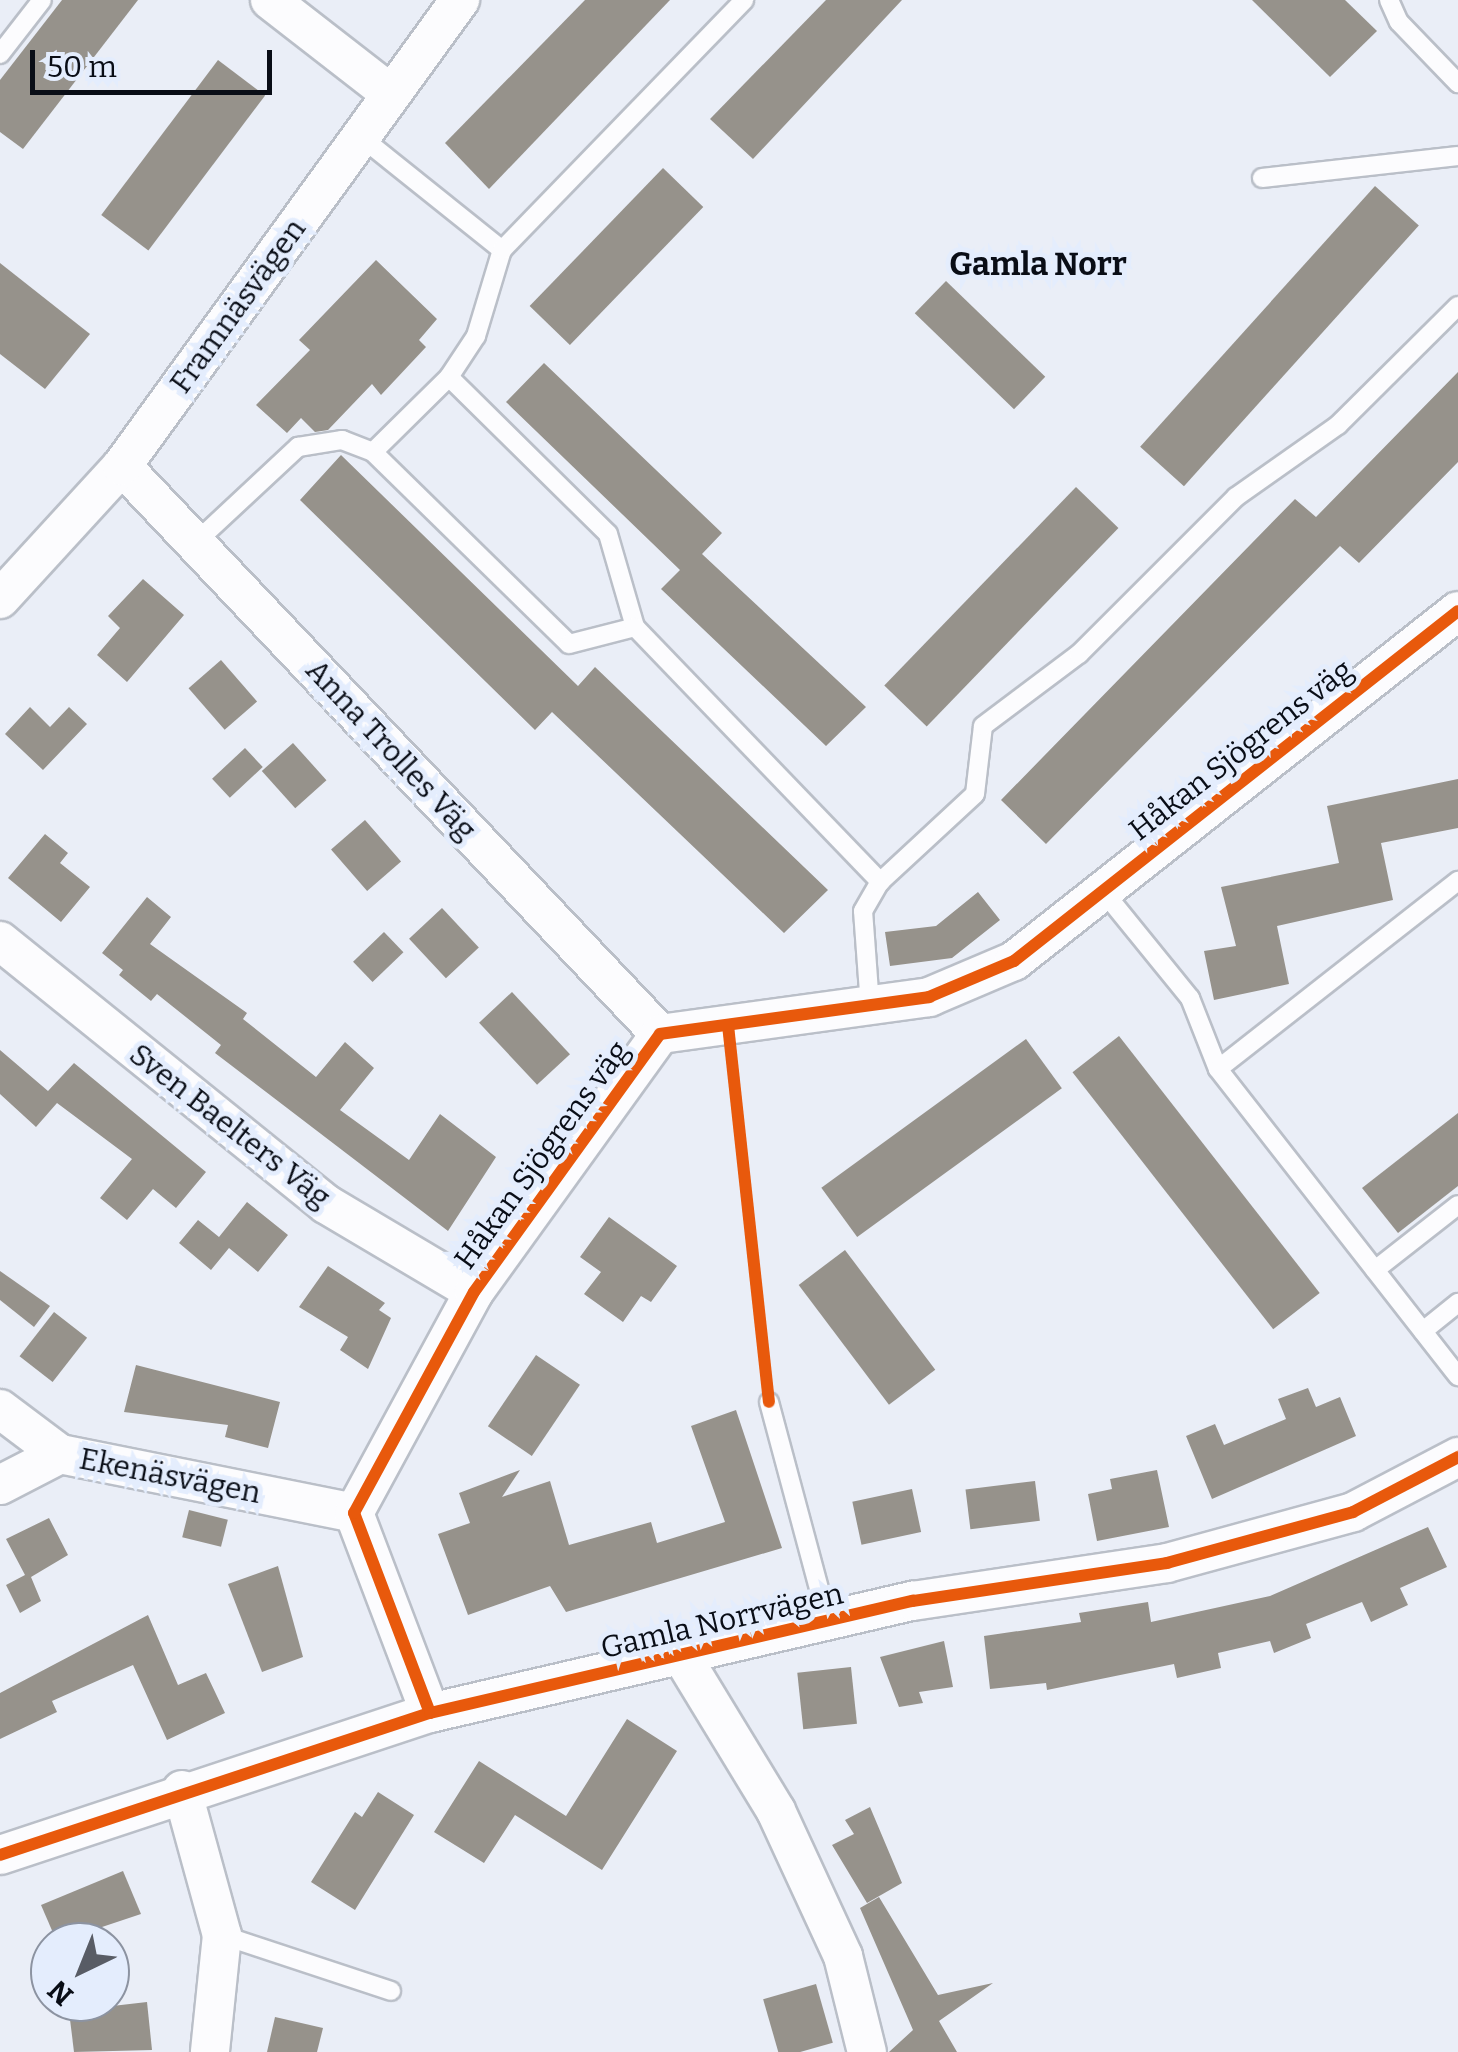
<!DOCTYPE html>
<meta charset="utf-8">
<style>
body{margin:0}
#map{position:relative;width:1458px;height:2052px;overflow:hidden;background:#eaeef7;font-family:Bitter,serif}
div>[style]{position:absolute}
.building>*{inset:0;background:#96928b;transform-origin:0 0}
.roads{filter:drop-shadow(2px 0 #babfc8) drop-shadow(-2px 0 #babfc8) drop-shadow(0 2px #babfc8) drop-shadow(0 -2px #babfc8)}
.service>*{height:18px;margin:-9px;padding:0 9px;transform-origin:9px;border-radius:9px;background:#fcfcfe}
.minor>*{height:38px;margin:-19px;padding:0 19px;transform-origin:19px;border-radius:19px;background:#fcfcfe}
.cycleway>*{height:12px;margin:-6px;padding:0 6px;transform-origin:6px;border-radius:6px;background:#e8590c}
span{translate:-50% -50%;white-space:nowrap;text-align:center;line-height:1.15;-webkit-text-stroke:10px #e4edfd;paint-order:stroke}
.street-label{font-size:30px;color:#090d16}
.neighbourhood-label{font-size:32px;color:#090d16;font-weight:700}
.north{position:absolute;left:30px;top:1922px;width:100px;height:100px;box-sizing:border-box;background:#e4edfd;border:2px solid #8c93a1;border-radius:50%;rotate:223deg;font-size:28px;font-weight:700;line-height:40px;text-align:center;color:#090d16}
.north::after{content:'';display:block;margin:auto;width:35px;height:45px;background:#585c65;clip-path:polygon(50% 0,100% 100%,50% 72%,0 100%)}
.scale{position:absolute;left:30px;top:50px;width:242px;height:45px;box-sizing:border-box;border:5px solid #090d16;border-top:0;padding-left:12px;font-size:30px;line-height:35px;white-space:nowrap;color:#090d16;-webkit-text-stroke:8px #e4edfd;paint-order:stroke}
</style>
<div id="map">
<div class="building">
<div style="clip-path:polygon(62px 0,138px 0,23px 149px,0 132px,0 80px)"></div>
<div style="clip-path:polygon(585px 0,670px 0,489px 189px,445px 143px)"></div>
<div style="clip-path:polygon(826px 0,902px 0,753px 159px,710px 119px)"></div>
<div style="clip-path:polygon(1252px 0,1345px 0,1377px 31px,1330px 77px)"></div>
<div style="left:218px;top:60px;width:59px;height:194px;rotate:37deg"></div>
<div style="left:663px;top:168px;width:56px;height:192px;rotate:44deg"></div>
<div style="left:1375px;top:186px;width:59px;height:351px;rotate:42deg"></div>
<div style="clip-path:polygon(376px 260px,437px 319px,419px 340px,426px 347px,381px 395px,372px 384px,328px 430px,315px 432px,301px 418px,287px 433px,256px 405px,310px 350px,299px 340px)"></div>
<div style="clip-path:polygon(0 263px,90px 334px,45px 389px,0 354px)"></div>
<div style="left:946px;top:281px;width:138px;height:45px;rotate:44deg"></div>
<div style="clip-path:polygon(544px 363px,722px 533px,702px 554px,866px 707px,826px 746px,661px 589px,680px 570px,506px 402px)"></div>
<div style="clip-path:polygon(1458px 372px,1458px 462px,1359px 563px,1340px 546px,1046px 844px,1001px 800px,1295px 499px,1316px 517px)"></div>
<div style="clip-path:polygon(341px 455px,578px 686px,595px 667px,828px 890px,784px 933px,552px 712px,535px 730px,300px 500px)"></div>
<div style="left:1076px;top:487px;width:59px;height:276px;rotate:44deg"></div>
<div style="clip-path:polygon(143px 579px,184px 615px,127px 682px,97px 655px,120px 628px,108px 616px)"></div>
<div style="left:221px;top:660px;width:55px;height:43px;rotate:49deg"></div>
<div style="clip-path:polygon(30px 707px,50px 727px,69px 707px,87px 724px,43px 770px,5px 734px)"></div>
<div style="left:293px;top:743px;width:50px;height:42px;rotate:48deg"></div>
<div style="left:245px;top:748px;width:26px;height:45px;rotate:47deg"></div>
<div style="clip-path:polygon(1458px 779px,1458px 828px,1381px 843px,1393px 900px,1277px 926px,1289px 984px,1214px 1000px,1204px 951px,1236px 946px,1221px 887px,1339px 863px,1327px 806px)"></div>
<div style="left:365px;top:820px;width:55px;height:45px;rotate:49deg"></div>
<div style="clip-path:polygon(45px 834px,68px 853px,60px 863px,90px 887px,61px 922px,8px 878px)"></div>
<div style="clip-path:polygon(978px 892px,1000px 920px,952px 958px,890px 966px,885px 932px,936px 926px)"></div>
<div style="clip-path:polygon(147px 897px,171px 917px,150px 944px,247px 1013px,243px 1019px,316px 1077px,345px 1042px,374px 1068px,340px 1110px,409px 1160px,440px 1114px,496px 1157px,448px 1231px,215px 1053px,221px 1045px,157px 994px,151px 1001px,119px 975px,123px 970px,102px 953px)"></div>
<div style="left:442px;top:908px;width:54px;height:45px;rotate:47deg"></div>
<div style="left:384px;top:932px;width:28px;height:43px;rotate:46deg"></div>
<div style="left:512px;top:992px;width:85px;height:45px;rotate:47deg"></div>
<div style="left:1119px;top:1036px;width:326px;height:59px;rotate:52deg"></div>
<div style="left:1026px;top:1039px;width:61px;height:253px;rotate:54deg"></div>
<div style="clip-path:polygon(0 1050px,48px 1091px,74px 1063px,206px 1172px,176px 1208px,153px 1189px,127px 1220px,100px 1198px,132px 1159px,57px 1103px,36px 1127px,0 1094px)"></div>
<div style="clip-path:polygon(1458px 1113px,1458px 1186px,1398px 1233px,1362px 1188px)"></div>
<div style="clip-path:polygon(247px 1202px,288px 1235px,258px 1272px,229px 1248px,211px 1270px,179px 1243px,198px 1220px,219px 1237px)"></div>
<div style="clip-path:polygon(609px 1217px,677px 1266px,651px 1302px,641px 1296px,623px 1322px,584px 1294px,601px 1272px,580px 1257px)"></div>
<div style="left:845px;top:1250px;width:150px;height:58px;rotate:53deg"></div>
<div style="clip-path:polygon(328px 1266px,385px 1303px,379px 1310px,391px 1318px,368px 1369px,340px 1350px,348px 1337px,299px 1307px)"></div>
<div style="clip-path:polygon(0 1271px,50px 1306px,34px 1327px,0 1300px)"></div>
<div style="left:54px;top:1312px;width:42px;height:56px;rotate:38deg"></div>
<div style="left:536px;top:1355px;width:53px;height:86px;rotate:34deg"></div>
<div style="clip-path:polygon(136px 1365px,280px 1402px,268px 1448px,225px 1437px,228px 1425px,124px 1412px)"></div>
<div style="clip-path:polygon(1308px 1388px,1316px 1407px,1340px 1397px,1356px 1436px,1212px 1499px,1186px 1436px,1215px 1424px,1224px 1445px,1286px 1419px,1278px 1399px)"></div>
<div style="clip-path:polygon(736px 1410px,782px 1548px,566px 1612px,550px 1586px,468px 1615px,438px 1534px,470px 1523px,459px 1493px,520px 1470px,502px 1497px,550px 1481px,569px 1545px,651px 1522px,657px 1543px,725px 1522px,691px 1426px)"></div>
<div style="clip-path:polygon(1157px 1470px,1169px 1527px,1097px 1541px,1088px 1494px,1112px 1489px,1110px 1479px)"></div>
<div style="left:1035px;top:1481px;width:40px;height:70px;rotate:83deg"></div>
<div style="left:912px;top:1489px;width:44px;height:61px;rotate:78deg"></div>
<div style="left:189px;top:1510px;width:40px;height:28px;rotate:14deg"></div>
<div style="clip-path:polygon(49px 1518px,68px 1555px,31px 1577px,41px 1601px,20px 1613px,6px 1585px,25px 1575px,6px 1539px)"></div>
<div style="clip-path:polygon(1428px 1527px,1447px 1567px,1400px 1588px,1408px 1605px,1371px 1622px,1362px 1602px,1306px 1624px,1311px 1638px,1274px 1653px,1270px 1641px,1218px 1653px,1221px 1668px,1177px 1678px,1174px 1664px,1047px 1690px,1046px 1683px,990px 1689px,984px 1636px,1081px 1622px,1079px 1613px,1148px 1602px,1151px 1622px,1270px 1596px)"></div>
<div style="clip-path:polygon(278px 1566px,303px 1657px,262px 1672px,228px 1584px)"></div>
<div style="clip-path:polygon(148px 1615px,178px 1685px,206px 1673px,225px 1713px,167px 1740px,133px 1665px,52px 1701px,57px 1712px,0 1739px,0 1693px)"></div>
<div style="clip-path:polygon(944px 1641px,953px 1687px,919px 1692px,923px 1703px,899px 1707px,880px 1657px)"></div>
<div style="left:851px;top:1667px;width:57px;height:54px;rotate:84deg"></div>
<div style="clip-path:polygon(627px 1719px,677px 1751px,602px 1870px,515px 1815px,484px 1863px,434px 1832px,479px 1761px,566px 1816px)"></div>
<div style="clip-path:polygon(378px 1792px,414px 1815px,355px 1910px,311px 1882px,355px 1812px,362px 1817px)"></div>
<div style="clip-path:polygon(870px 1807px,902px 1883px,867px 1903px,832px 1845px,854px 1834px,845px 1820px)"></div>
<div style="clip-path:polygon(123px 1871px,141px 1914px,57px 1942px,41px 1905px)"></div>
<div style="clip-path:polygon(879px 1897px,938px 1995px,993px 1983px,939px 2021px,957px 2052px,889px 2052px,913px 2030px,860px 1908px)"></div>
<div style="left:816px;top:1984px;width:61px;height:55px;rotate:74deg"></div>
<div style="clip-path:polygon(147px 2002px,152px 2050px,74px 2052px,69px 2011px)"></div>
<div style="clip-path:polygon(275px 2017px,323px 2028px,317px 2052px,267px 2052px)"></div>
</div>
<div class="roads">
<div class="service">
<div style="left:1389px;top:0;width:24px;rotate:66deg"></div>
<div style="left:1399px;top:22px;width:85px;rotate:46deg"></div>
<div style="left:0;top:54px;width:68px;rotate:-52.1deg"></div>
<div style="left:361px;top:137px;width:181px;rotate:38.7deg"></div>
<div style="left:1262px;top:178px;width:197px;rotate:-6.4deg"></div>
<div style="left:449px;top:377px;width:223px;rotate:44.6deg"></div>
<div style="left:608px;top:534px;width:97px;rotate:73.8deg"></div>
<div style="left:373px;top:452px;width:107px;rotate:-44.6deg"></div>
<div style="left:449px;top:377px;width:49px;rotate:-56.6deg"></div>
<div style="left:476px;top:336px;width:90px;rotate:-73.2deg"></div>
<div style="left:502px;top:250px;width:348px;rotate:-45.9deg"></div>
<div style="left:195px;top:543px;width:141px;rotate:-43deg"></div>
<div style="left:298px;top:447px;width:45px;rotate:-9deg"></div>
<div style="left:342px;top:440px;width:33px;rotate:21deg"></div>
<div style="left:373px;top:452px;width:274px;rotate:44.4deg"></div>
<div style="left:569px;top:644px;width:68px;rotate:-14.4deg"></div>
<div style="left:635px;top:627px;width:354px;rotate:46.1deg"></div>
<div style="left:1103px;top:891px;width:138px;rotate:50.9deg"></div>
<div style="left:1190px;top:998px;width:76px;rotate:68.5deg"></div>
<div style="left:1218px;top:1069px;width:390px;rotate:52deg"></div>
<div style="left:870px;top:1006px;width:95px;rotate:-94.2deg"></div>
<div style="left:863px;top:911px;width:34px;rotate:-60deg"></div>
<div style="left:880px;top:882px;width:129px;rotate:-42.8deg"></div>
<div style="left:975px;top:794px;width:68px;rotate:-83.3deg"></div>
<div style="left:983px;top:726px;width:120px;rotate:-36.9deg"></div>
<div style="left:1079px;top:654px;width:222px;rotate:-45deg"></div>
<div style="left:1236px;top:497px;width:125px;rotate:-35.2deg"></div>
<div style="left:1338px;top:425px;width:169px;rotate:-44.8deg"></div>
<div style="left:1218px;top:1069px;width:305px;rotate:-38.1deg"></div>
<div style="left:1375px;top:1270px;width:105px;rotate:-38.1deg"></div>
<div style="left:1423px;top:1331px;width:45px;rotate:-38.7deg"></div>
<div style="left:769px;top:1402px;width:228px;rotate:75deg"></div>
<div style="left:222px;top:1935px;width:178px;rotate:18.3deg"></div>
</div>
<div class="minor">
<div style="left:270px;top:0;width:153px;rotate:37.8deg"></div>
<div style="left:122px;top:466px;width:782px;rotate:46.55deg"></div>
<div style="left:0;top:599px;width:180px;rotate:-47.5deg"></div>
<div style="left:122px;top:466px;width:576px;rotate:-54.05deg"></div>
<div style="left:0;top:941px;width:419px;rotate:38.9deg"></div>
<div style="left:326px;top:1204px;width:172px;rotate:30.7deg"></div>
<div style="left:0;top:1409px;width:75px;rotate:36.9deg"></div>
<div style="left:60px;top:1454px;width:300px;rotate:11.3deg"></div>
<div style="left:0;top:1485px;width:68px;rotate:-27.3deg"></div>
<div style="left:683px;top:1658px;width:179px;rotate:58.7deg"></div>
<div style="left:776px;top:1811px;width:160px;rotate:65.2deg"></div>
<div style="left:843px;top:1956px;width:99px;rotate:76deg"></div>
<div style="left:430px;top:1713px;width:214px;rotate:-110.8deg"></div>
<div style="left:354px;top:1513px;width:251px;rotate:-61.5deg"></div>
<div style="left:474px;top:1292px;width:318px;rotate:-54.2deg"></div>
<div style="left:660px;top:1034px;width:272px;rotate:-7.8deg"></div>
<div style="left:929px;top:997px;width:92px;rotate:-23deg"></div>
<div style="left:1014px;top:961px;width:565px;rotate:-38.25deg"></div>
<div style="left:182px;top:1790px;width:150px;rotate:74.6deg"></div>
<div style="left:222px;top:1935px;width:118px;rotate:95.9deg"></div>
<div style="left:0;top:1855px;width:453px;rotate:-18.3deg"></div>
<div style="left:430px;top:1713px;width:496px;rotate:-13.1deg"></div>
<div style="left:913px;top:1601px;width:257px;rotate:-8.5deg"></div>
<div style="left:1167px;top:1563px;width:193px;rotate:-15.3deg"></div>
<div style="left:1353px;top:1512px;width:119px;rotate:-27.6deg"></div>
</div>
</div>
<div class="cycleway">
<div style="left:728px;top:1025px;width:379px;rotate:83.8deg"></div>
<div style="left:430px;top:1713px;width:214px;rotate:-110.8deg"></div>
<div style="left:354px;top:1513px;width:251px;rotate:-61.5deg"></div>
<div style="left:474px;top:1292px;width:318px;rotate:-54.2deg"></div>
<div style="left:660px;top:1034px;width:272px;rotate:-7.8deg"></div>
<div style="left:929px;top:997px;width:92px;rotate:-23deg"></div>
<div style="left:1014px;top:961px;width:565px;rotate:-38.25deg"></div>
<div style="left:0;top:1855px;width:453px;rotate:-18.3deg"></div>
<div style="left:430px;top:1713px;width:496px;rotate:-13.1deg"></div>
<div style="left:913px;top:1601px;width:257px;rotate:-8.5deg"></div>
<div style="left:1167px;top:1563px;width:193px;rotate:-15.3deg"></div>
<div style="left:1353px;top:1512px;width:119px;rotate:-27.6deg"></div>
</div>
<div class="street-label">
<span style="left:238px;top:306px;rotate:-54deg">Framnäsvägen</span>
<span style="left:391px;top:750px;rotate:47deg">Anna Trolles Väg</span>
<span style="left:1241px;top:750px;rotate:-38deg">Håkan Sjögrens väg</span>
<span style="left:230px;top:1126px;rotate:38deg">Sven Baelters Väg</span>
<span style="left:542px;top:1155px;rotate:-54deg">Håkan Sjögrens väg</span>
<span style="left:170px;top:1476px;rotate:11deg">Ekenäsvägen</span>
<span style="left:722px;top:1621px;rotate:-13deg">Gamla Norrvägen</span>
</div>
<div class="neighbourhood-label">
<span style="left:1038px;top:264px">Gamla Norr</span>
</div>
<div class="north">N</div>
<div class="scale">50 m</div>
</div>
